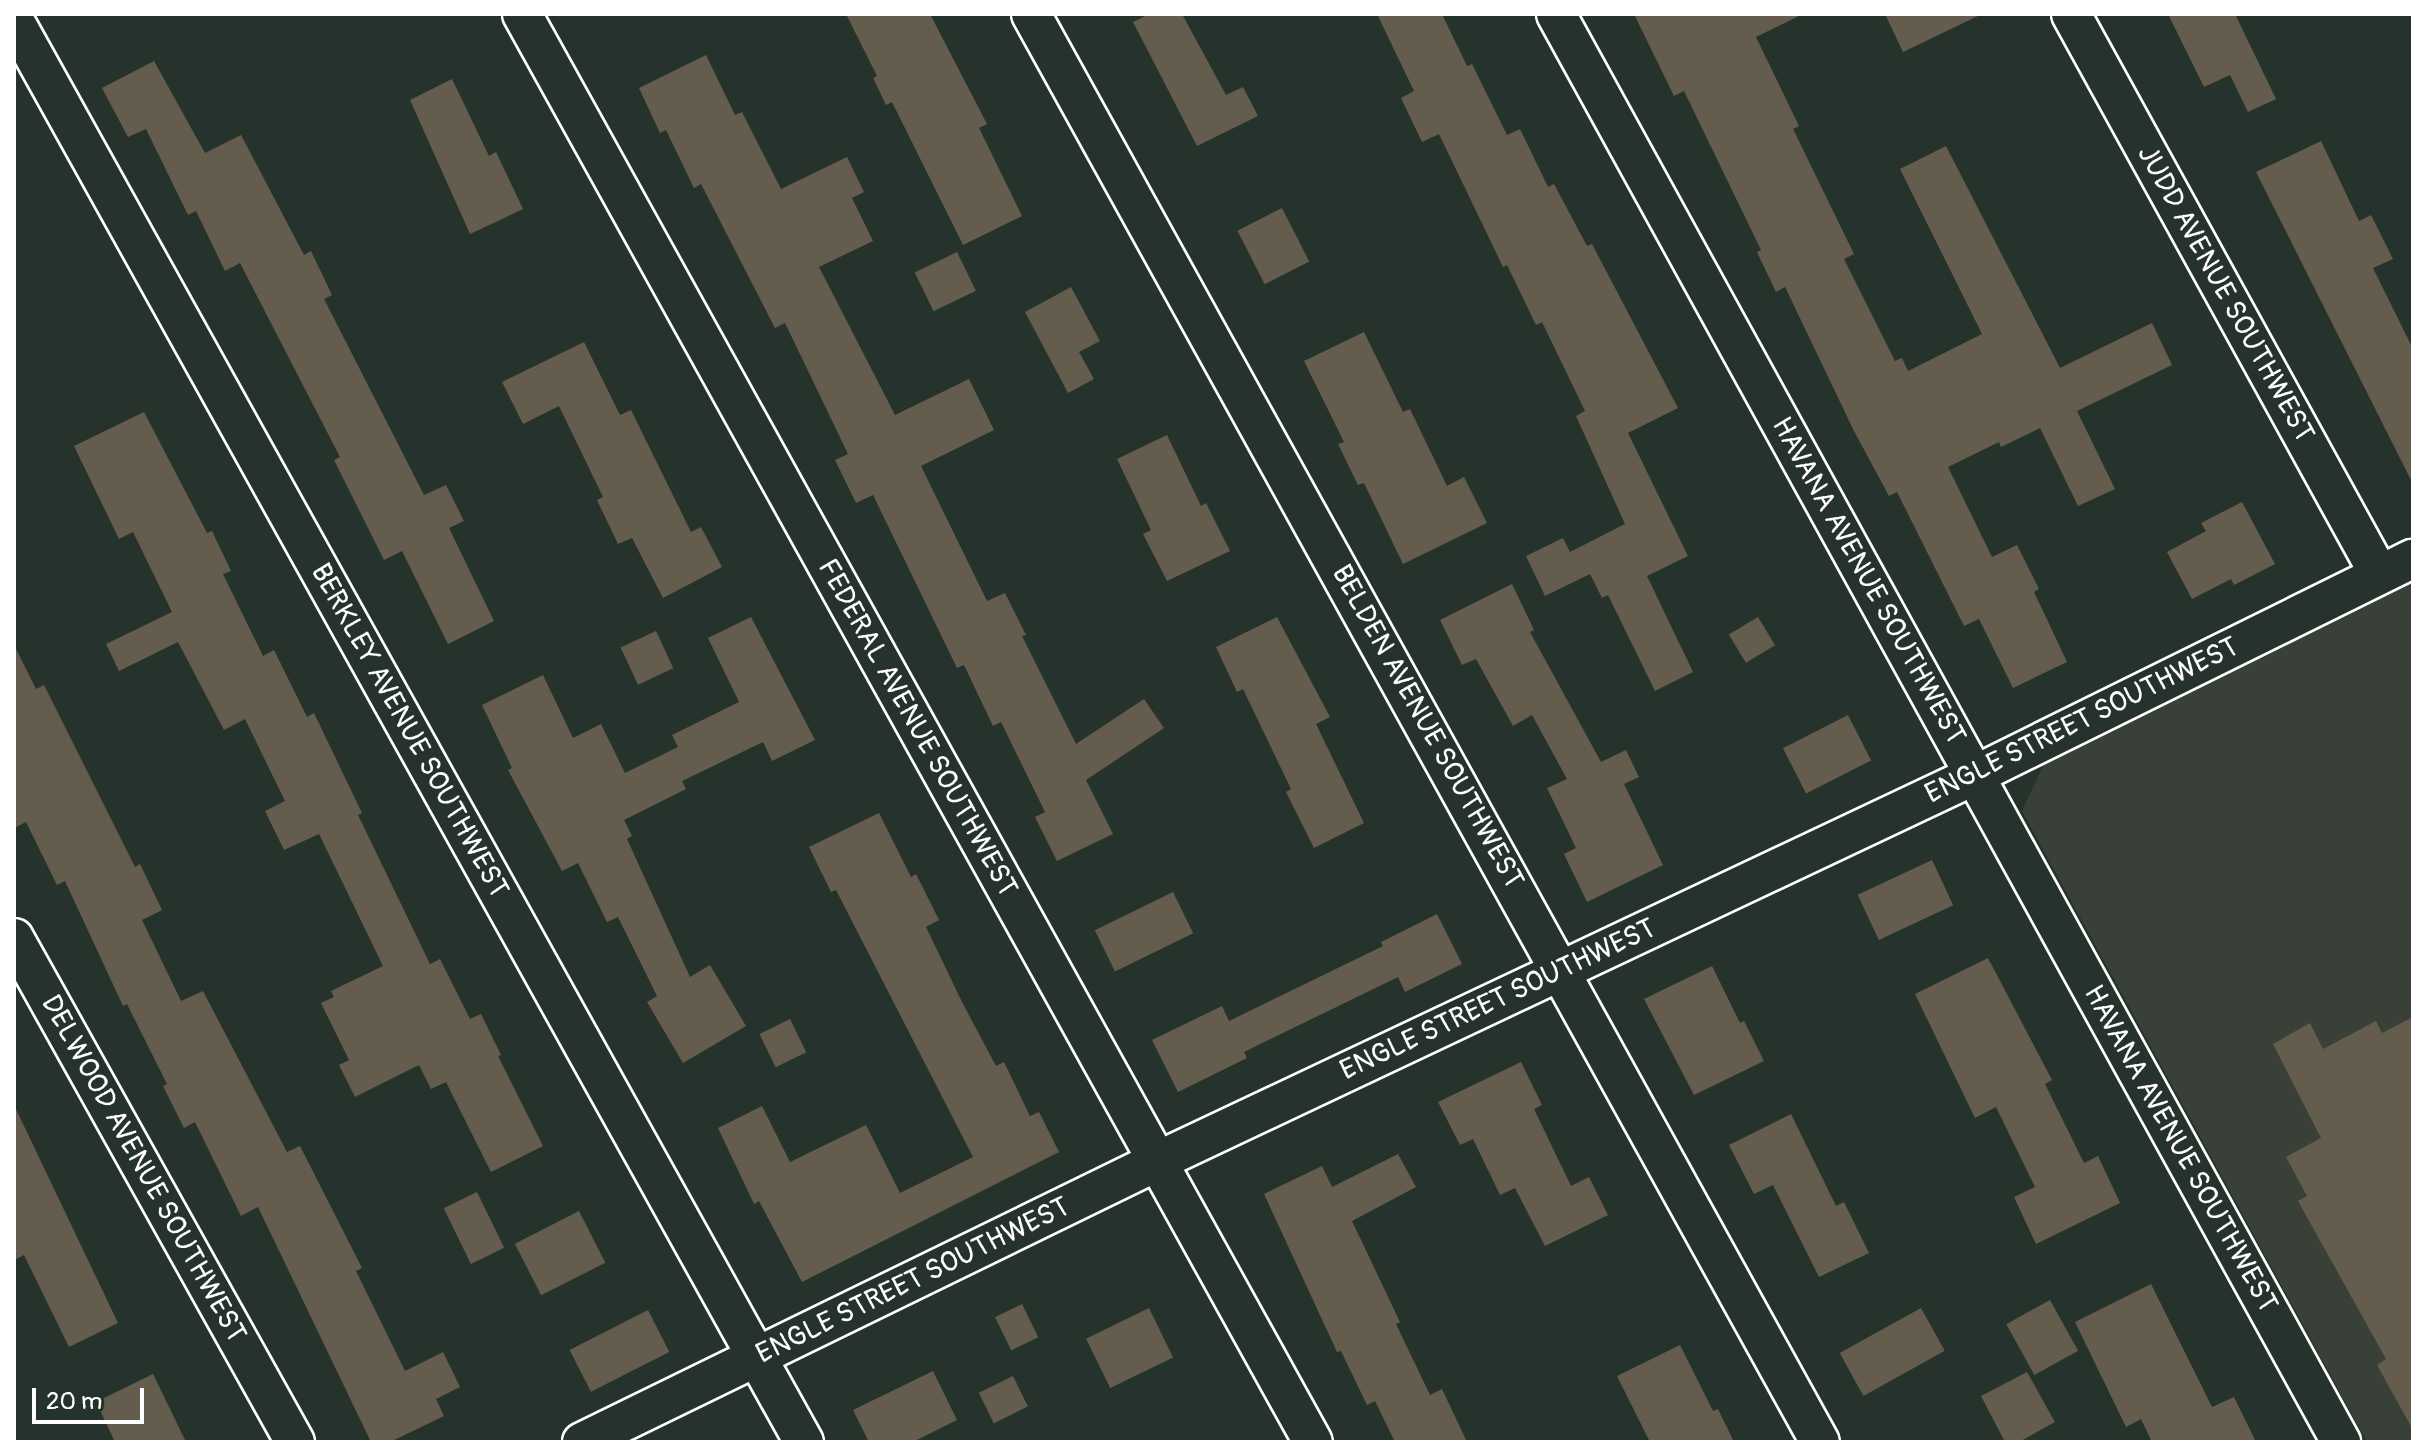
<!DOCTYPE html>
<style>
body{margin:0}
#map{position:relative;width:2427px;height:1456px;overflow:hidden;background:#26332d;font-family:Pangolin,sans-serif}
div>[style]{position:absolute}
.built>*{inset:0;background:#394037}
.building>*{inset:0;background:#645d4d;transform-origin:0 0}
.roads{filter:drop-shadow(2px 0 #fff) drop-shadow(-2px 0 #fff) drop-shadow(0 2px #fff) drop-shadow(0 -2px #fff)}
.minor>*{height:38px;margin:-19px;padding:0 19px;transform-origin:19px;border-radius:19px;background:#26332d}
span{translate:-50% -50%;white-space:nowrap;text-align:center;line-height:1.15;-webkit-text-stroke:6px #26332d;paint-order:stroke}
.street-label{font-size:28px;color:#fff}
.frame{position:absolute;inset:0;border:16px solid #fff;pointer-events:none}
.scale{position:absolute;left:32px;top:1388px;width:112px;height:36px;box-sizing:border-box;border:4px solid #fff;border-top:0;padding-left:10px;font-size:24px;line-height:28px;white-space:nowrap;color:#fff;-webkit-text-stroke:6px #26332d;paint-order:stroke}
</style>
<div id="map">
<div class="built">
<div style="clip-path:polygon(2413px 581px,2413px 1442px,2367px 1442px,2022px 811px,2044px 764px)"></div>
</div>
<div class="building">
<div style="clip-path:polygon(846px 14px,930px 14px,987px 124px,979px 128px,1022px 216px,963px 245px,892px 102px,886px 105px,873px 78px,877px 76px)"></div>
<div style="clip-path:polygon(1149px 14px,1182px 14px,1226px 95px,1243px 87px,1258px 116px,1197px 146px,1133px 22px)"></div>
<div style="clip-path:polygon(1377px 14px,1442px 14px,1467px 66px,1472px 64px,1507px 135px,1520px 129px,1548px 187px,1554px 184px,1587px 246px,1592px 244px,1678px 408px,1628px 433px,1688px 556px,1647px 576px,1693px 672px,1655px 691px,1608px 595px,1602px 598px,1590px 574px,1545px 596px,1526px 556px,1563px 538px,1570px 552px,1625px 524px,1576px 416px,1585px 411px,1542px 322px,1536px 325px,1507px 265px,1503px 267px,1439px 134px,1422px 142px,1401px 98px,1414px 91px)"></div>
<div style="clip-path:polygon(1634px 14px,1803px 14px,1756px 37px,1799px 126px,1793px 129px,1854px 254px,1844px 259px,1895px 361px,1902px 358px,1908px 371px,1982px 334px,1900px 169px,1946px 146px,2060px 368px,2152px 323px,2172px 365px,2077px 411px,2115px 489px,2078px 506px,2040px 428px,2001px 447px,1999px 442px,1948px 467px,1992px 557px,2017px 545px,2039px 589px,2034px 592px,2067px 662px,2013px 688px,1979px 619px,1964px 626px,1897px 492px,1889px 496px,1854px 431px,1785px 287px,1776px 292px,1757px 252px,1761px 250px,1684px 91px,1674px 96px)"></div>
<div style="clip-path:polygon(1885px 14px,1982px 14px,1903px 52px)"></div>
<div style="clip-path:polygon(2168px 14px,2235px 14px,2276px 99px,2248px 112px,2230px 75px,2204px 87px)"></div>
<div style="clip-path:polygon(706px 55px,735px 115px,742px 112px,781px 189px,847px 157px,864px 192px,852px 198px,873px 241px,819px 267px,895px 415px,969px 379px,994px 430px,921px 466px,987px 601px,1005px 593px,1026px 635px,1022px 636px,1076px 744px,1144px 699px,1164px 728px,1086px 780px,1113px 834px,1057px 861px,1035px 817px,1045px 812px,1001px 722px,993px 726px,964px 665px,957px 668px,873px 495px,856px 503px,835px 460px,848px 454px,785px 323px,775px 328px,701px 184px,694px 188px,666px 130px,660px 133px,639px 88px)"></div>
<div style="clip-path:polygon(154px 61px,205px 153px,241px 135px,304px 255px,311px 251px,332px 295px,324px 299px,424px 495px,446px 485px,464px 521px,449px 528px,494px 621px,448px 644px,402px 551px,384px 560px,334px 460px,340px 457px,240px 263px,225px 271px,196px 211px,188px 215px,146px 129px,128px 137px,102px 88px)"></div>
<div style="clip-path:polygon(452px 79px,489px 156px,496px 152px,523px 209px,470px 234px,410px 100px)"></div>
<div style="clip-path:polygon(2321px 141px,2359px 221px,2371px 215px,2393px 259px,2373px 268px,2413px 349px,2413px 484px,2256px 172px)"></div>
<div style="left:1282px;top:208px;width:60px;height:50px;rotate:63deg"></div>
<div style="left:957px;top:252px;width:43px;height:47px;rotate:64deg"></div>
<div style="clip-path:polygon(1071px 287px,1100px 341px,1079px 352px,1094px 379px,1068px 393px,1025px 312px)"></div>
<div style="clip-path:polygon(1364px 332px,1403px 412px,1410px 409px,1447px 486px,1464px 477px,1487px 523px,1403px 564px,1364px 483px,1358px 485px,1338px 444px,1344px 442px,1304px 361px)"></div>
<div style="clip-path:polygon(584px 342px,620px 415px,631px 410px,691px 532px,701px 527px,722px 567px,663px 598px,632px 538px,618px 544px,597px 500px,603px 497px,559px 406px,523px 424px,502px 382px)"></div>
<div style="clip-path:polygon(144px 412px,207px 533px,212px 531px,231px 571px,223px 574px,263px 656px,274px 650px,307px 717px,314px 713px,362px 813px,358px 815px,430px 964px,440px 959px,470px 1019px,481px 1014px,501px 1055px,498px 1056px,543px 1146px,491px 1172px,446px 1082px,431px 1089px,419px 1065px,355px 1097px,339px 1065px,349px 1060px,321px 1003px,334px 997px,331px 991px,383px 966px,319px 834px,284px 850px,265px 811px,285px 801px,245px 719px,224px 730px,178px 642px,119px 671px,106px 644px,172px 612px,133px 532px,119px 539px,74px 446px)"></div>
<div style="clip-path:polygon(1167px 435px,1201px 506px,1206px 503px,1230px 551px,1167px 581px,1143px 534px,1151px 530px,1117px 459px)"></div>
<div style="clip-path:polygon(2242px 502px,2275px 564px,2234px 585px,2231px 579px,2192px 599px,2167px 552px,2206px 531px,2201px 523px)"></div>
<div style="clip-path:polygon(1512px 584px,1534px 630px,1530px 632px,1601px 762px,1626px 750px,1639px 777px,1624px 784px,1663px 865px,1587px 902px,1564px 854px,1576px 848px,1547px 788px,1567px 779px,1532px 715px,1513px 726px,1476px 659px,1462px 665px,1440px 620px)"></div>
<div style="clip-path:polygon(751px 617px,815px 740px,772px 761px,763px 742px,682px 781px,686px 789px,624px 820px,632px 836px,627px 839px,690px 977px,710px 965px,746px 1026px,683px 1063px,647px 1002px,657px 996px,618px 917px,607px 922px,578px 863px,562px 871px,508px 770px,512px 768px,482px 705px,543px 675px,573px 738px,601px 724px,625px 773px,678px 747px,672px 735px,739px 702px,708px 638px)"></div>
<div style="clip-path:polygon(1277px 617px,1330px 717px,1316px 724px,1364px 823px,1314px 848px,1286px 792px,1291px 789px,1243px 689px,1237px 692px,1216px 647px)"></div>
<div style="left:1758px;top:617px;width:33px;height:34px;rotate:59deg"></div>
<div style="left:656px;top:631px;width:41px;height:39px;rotate:65deg"></div>
<div style="clip-path:polygon(14px 645px,36px 689px,44px 685px,135px 867px,140px 864px,162px 910px,142px 920px,181px 1001px,203px 991px,287px 1152px,300px 1146px,362px 1268px,356px 1271px,405px 1371px,443px 1352px,460px 1387px,436px 1399px,444px 1416px,390px 1442px,371px 1442px,258px 1207px,241px 1216px,195px 1122px,184px 1128px,163px 1086px,167px 1084px,127px 1004px,123px 1006px,65px 881px,57px 885px,26px 822px,14px 828px)"></div>
<div style="left:1848px;top:715px;width:51px;height:73px;rotate:63deg"></div>
<div style="clip-path:polygon(879px 813px,911px 877px,916px 874px,939px 920px,926px 927px,962px 1002px,996px 1066px,1004px 1062px,1030px 1116px,1039px 1112px,1059px 1152px,802px 1282px,759px 1201px,754px 1204px,718px 1128px,762px 1106px,790px 1162px,866px 1125px,900px 1193px,973px 1157px,836px 890px,831px 892px,809px 847px)"></div>
<div style="left:1932px;top:860px;width:50px;height:82px;rotate:65deg"></div>
<div style="left:1173px;top:892px;width:46px;height:87px;rotate:64deg"></div>
<div style="clip-path:polygon(1437px 914px,1462px 964px,1405px 992px,1398px 977px,1244px 1052px,1247px 1058px,1178px 1092px,1152px 1040px,1222px 1006px,1229px 1021px,1383px 946px,1381px 942px)"></div>
<div style="clip-path:polygon(1988px 958px,2052px 1080px,2045px 1084px,2084px 1163px,2098px 1156px,2120px 1203px,2036px 1244px,2014px 1197px,2035px 1187px,1996px 1107px,1975px 1118px,1915px 994px)"></div>
<div style="clip-path:polygon(1712px 966px,1740px 1023px,1744px 1021px,1764px 1061px,1694px 1095px,1644px 999px)"></div>
<div style="clip-path:polygon(2413px 1017px,2413px 1430px,2377px 1365px,2386px 1359px,2298px 1201px,2307px 1196px,2286px 1157px,2321px 1138px,2273px 1044px,2310px 1023px,2323px 1049px,2376px 1021px,2382px 1033px)"></div>
<div style="left:790px;top:1019px;width:37px;height:34px;rotate:64deg"></div>
<div style="clip-path:polygon(1521px 1062px,1542px 1105px,1534px 1109px,1571px 1186px,1589px 1177px,1608px 1215px,1545px 1246px,1515px 1188px,1500px 1195px,1473px 1139px,1460px 1145px,1438px 1102px)"></div>
<div style="clip-path:polygon(14px 1105px,118px 1323px,69px 1347px,24px 1255px,14px 1260px)"></div>
<div style="clip-path:polygon(1791px 1114px,1836px 1206px,1844px 1202px,1869px 1253px,1819px 1277px,1773px 1185px,1754px 1194px,1729px 1145px)"></div>
<div style="clip-path:polygon(1398px 1154px,1416px 1187px,1352px 1221px,1400px 1322px,1396px 1324px,1430px 1395px,1442px 1389px,1467px 1442px,1395px 1442px,1375px 1401px,1367px 1405px,1341px 1351px,1337px 1352px,1264px 1194px,1322px 1166px,1332px 1187px)"></div>
<div style="left:477px;top:1192px;width:62px;height:37px;rotate:64deg"></div>
<div style="left:579px;top:1211px;width:58px;height:72px;rotate:63deg"></div>
<div style="clip-path:polygon(2151px 1284px,2212px 1407px,2234px 1397px,2256px 1442px,2152px 1442px,2141px 1419px,2126px 1427px,2075px 1322px)"></div>
<div style="left:2050px;top:1300px;width:58px;height:50px;rotate:61deg"></div>
<div style="left:1022px;top:1304px;width:37px;height:30px;rotate:64deg"></div>
<div style="left:1149px;top:1308px;width:55px;height:70px;rotate:64deg"></div>
<div style="left:1921px;top:1308px;width:49px;height:93px;rotate:61deg"></div>
<div style="left:648px;top:1310px;width:47px;height:88px;rotate:63deg"></div>
<div style="clip-path:polygon(1680px 1345px,1713px 1411px,1718px 1409px,1734px 1442px,1650px 1442px,1617px 1376px)"></div>
<div style="clip-path:polygon(933px 1371px,957px 1420px,913px 1442px,869px 1442px,853px 1410px)"></div>
<div style="clip-path:polygon(2027px 1372px,2055px 1422px,2019px 1442px,2005px 1442px,1981px 1396px)"></div>
<div style="clip-path:polygon(153px 1374px,186px 1442px,115px 1442px,96px 1402px)"></div>
<div style="left:1013px;top:1376px;width:34px;height:38px;rotate:64deg"></div>
</div>
<div class="roads">
<div class="minor">
<div style="left:522px;top:14px;width:1632px;rotate:61.02deg"></div>
<div style="left:1031px;top:14px;width:1631px;rotate:61.08deg"></div>
<div style="left:1556px;top:14px;width:1630px;rotate:61.2deg"></div>
<div style="left:2071px;top:14px;width:639px;rotate:61.19deg"></div>
<div style="left:14px;top:20px;width:1627px;rotate:60.95deg"></div>
<div style="left:14px;top:938px;width:577px;rotate:60.86deg"></div>
<div style="left:582px;top:1442px;width:641px;rotate:-26.01deg"></div>
<div style="left:1158px;top:1161px;width:904px;rotate:-25.29deg"></div>
<div style="left:1975px;top:775px;width:488px;rotate:-26.3deg"></div>
</div>
</div>
<div class="street-label">
<span style="left:2225px;top:294px;rotate:61deg">JUDD AVENUE SOUTHWEST</span>
<span style="left:1868px;top:581px;rotate:61deg">HAVANA AVENUE SOUTHWEST</span>
<span style="left:2082px;top:721px;rotate:-26deg">ENGLE STREET SOUTHWEST</span>
<span style="left:1427px;top:727px;rotate:61deg">BELDEN AVENUE SOUTHWEST</span>
<span style="left:917px;top:728px;rotate:61deg">FEDERAL AVENUE SOUTHWEST</span>
<span style="left:409px;top:731px;rotate:61deg">BERKLEY AVENUE SOUTHWEST</span>
<span style="left:1498px;top:1000px;rotate:-25deg">ENGLE STREET SOUTHWEST</span>
<span style="left:2180px;top:1149px;rotate:61deg">HAVANA AVENUE SOUTHWEST</span>
<span style="left:143px;top:1169px;rotate:61deg">DELWOOD AVENUE SOUTHWEST</span>
<span style="left:913px;top:1281px;rotate:-26deg">ENGLE STREET SOUTHWEST</span>
</div>
<div class="frame"></div>
<div class="scale">20 m</div>
</div>
